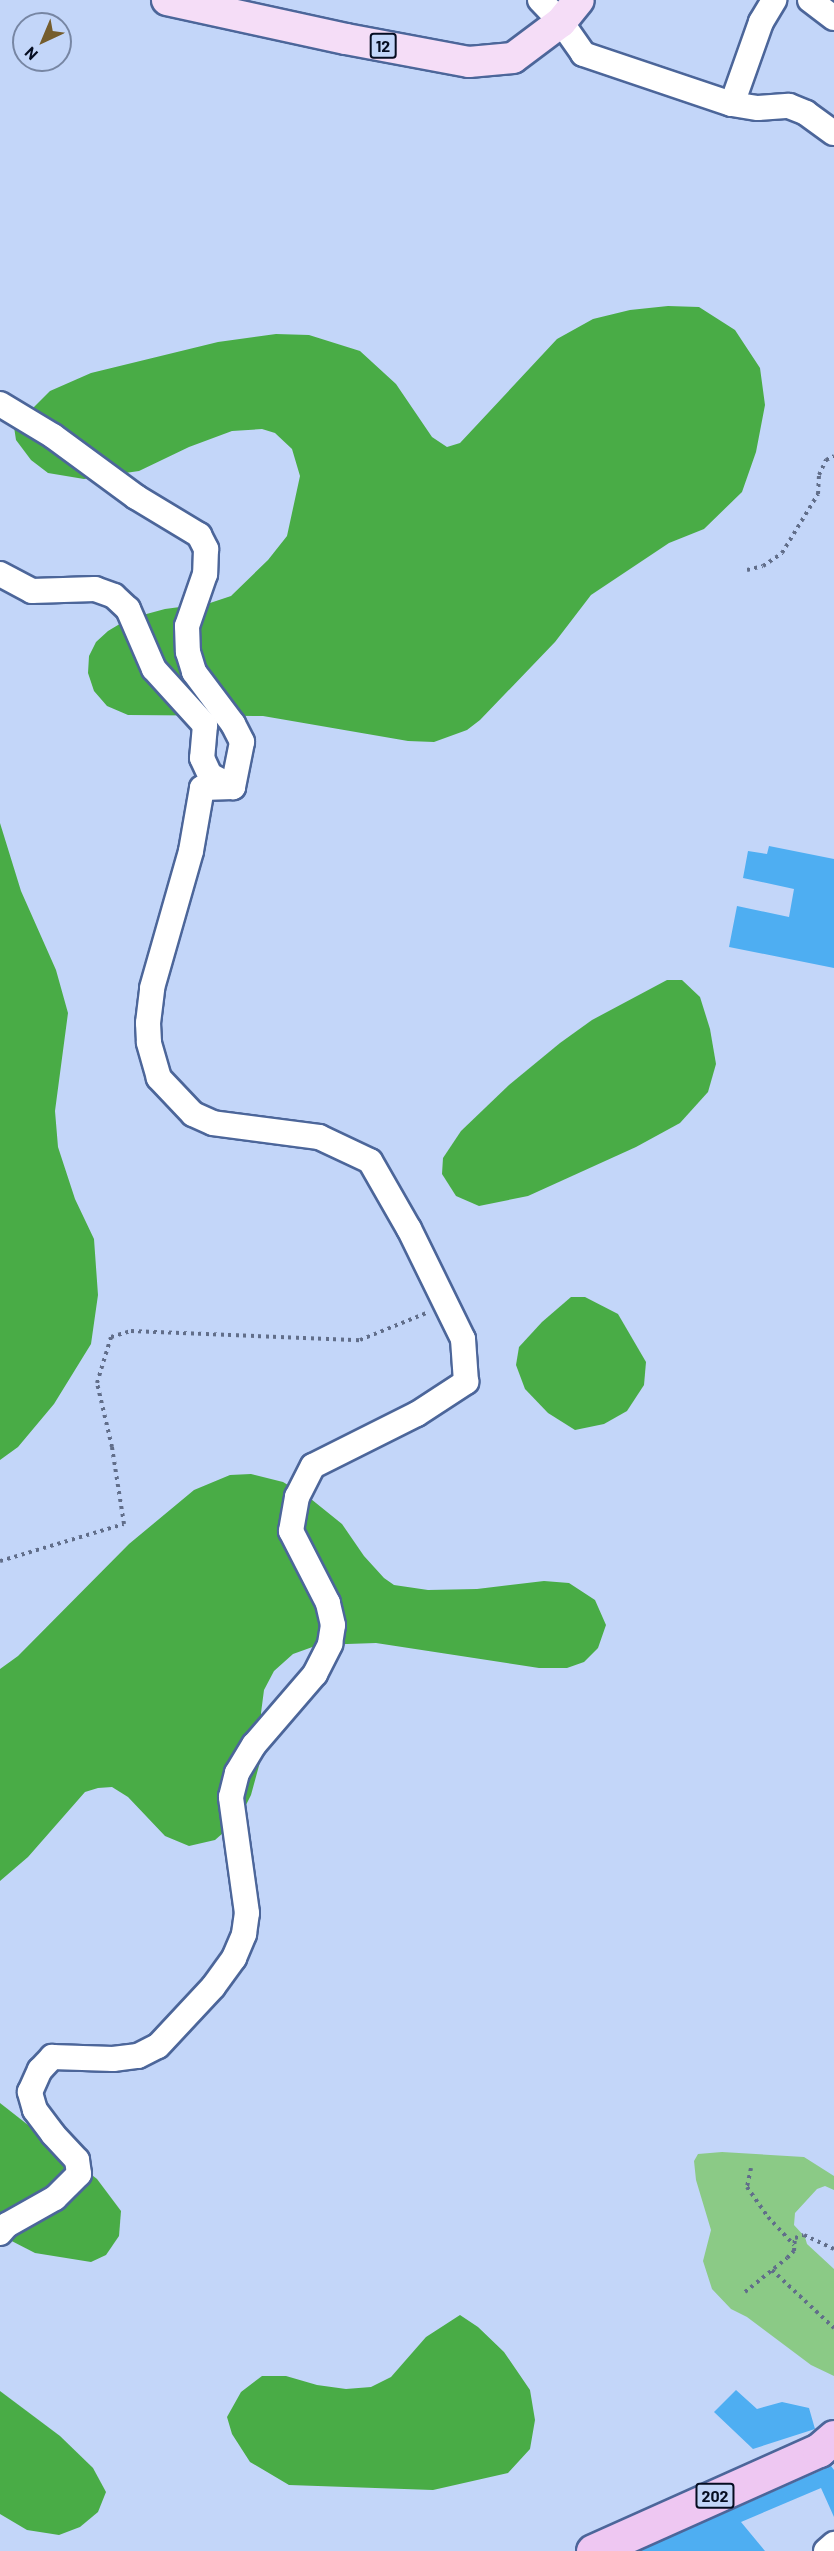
<!DOCTYPE html>
<style>
body{margin:0}
#map{position:relative;width:834px;height:2551px;overflow:hidden;background:#c3d6f9;font-family:Barlow,sans-serif}
div>[style]{position:absolute}
.green>*{inset:0;background:#8bca86}
.forest>*{inset:0;background:#49ac46}
.building>*{inset:0;background:#4eaef2}
.path>*{height:4px;margin-top:-2px;transform-origin:0;background:repeating-linear-gradient(90deg,#616e8a 0 3px,transparent 0 7.5px)}
.roads{filter:drop-shadow(2px 0 #4c669a) drop-shadow(-2px 0 #4c669a) drop-shadow(0 2px #4c669a) drop-shadow(0 -2px #4c669a)}
.minor>*{height:24px;margin:-12px;padding:0 12px;transform-origin:12px;border-radius:12px;background:#fff}
.major>*{height:30px;margin:-15px;padding:0 15px;transform-origin:15px;border-radius:15px;background:#f5ddf7}
.highway>*{height:33px;margin:-16.5px;padding:0 16.5px;transform-origin:16.5px;border-radius:16.5px;background:#eec7f2}
span{translate:-50% -50%;white-space:nowrap;text-align:center;line-height:1.15;-webkit-text-stroke:5px #c3d6f9;paint-order:stroke}
.shield-label span{padding:2px 4px;background:#c3d6f9;border:2px solid;border-radius:4px;-webkit-text-stroke-width:0}
.shield-label{font-size:16px;color:#050d21;font-weight:700}
.north{position:absolute;left:12px;top:12px;width:60px;height:60px;box-sizing:border-box;background:#c3d6f9;border:2px solid #7786a3;border-radius:50%;rotate:224deg;font-size:16px;font-weight:700;line-height:24px;text-align:center;color:#050d21}
.north::after{content:'';display:block;margin:auto;width:21px;height:27px;background:#755d2d;clip-path:polygon(50% 0,100% 100%,50% 72%,0 100%)}
</style>
<div id="map">
<div class="green">
<div style="clip-path:polygon(722px 2152px,804px 2157px,834px 2176px,834px 2190px,825px 2186px,817px 2189px,795px 2213px,794px 2225px,805px 2237px,807px 2244px,834px 2269px,834px 2376px,811px 2365px,747px 2317px,731px 2309px,712px 2289px,703px 2261px,711px 2230px,696px 2180px,694px 2161px,698px 2154px)"></div>
</div>
<div class="forest">
<div style="clip-path:polygon(668px 306px,699px 307px,735px 330px,760px 368px,765px 405px,756px 452px,742px 492px,704px 529px,669px 543px,591px 595px,555px 642px,480px 720px,467px 730px,434px 742px,408px 741px,263px 716px,128px 715px,107px 706px,94px 691px,88px 673px,89px 656px,96px 642px,108px 631px,128px 619px,165px 609px,210px 603px,231px 596px,268px 560px,287px 536px,300px 476px,292px 449px,275px 433px,262px 429px,232px 431px,189px 447px,139px 471px,84px 479px,48px 473px,31px 460px,16px 440px,14px 427px,50px 391px,91px 373px,218px 342px,276px 334px,309px 335px,360px 351px,396px 384px,432px 437px,447px 447px,460px 443px,557px 339px,593px 319px,630px 310px)"></div>
<div style="clip-path:polygon(0 823px,21px 891px,56px 970px,68px 1013px,55px 1111px,58px 1147px,75px 1199px,94px 1239px,98px 1295px,91px 1344px,54px 1404px,18px 1447px,0 1460px)"></div>
<div style="clip-path:polygon(667px 980px,682px 980px,700px 997px,710px 1029px,716px 1064px,708px 1092px,680px 1123px,636px 1147px,528px 1196px,479px 1206px,456px 1196px,442px 1174px,443px 1158px,461px 1131px,509px 1085px,560px 1043px,592px 1020px)"></div>
<div style="clip-path:polygon(571px 1297px,585px 1297px,618px 1314px,646px 1362px,644px 1385px,627px 1411px,604px 1424px,575px 1430px,548px 1413px,525px 1389px,516px 1365px,519px 1347px,542px 1322px)"></div>
<div style="clip-path:polygon(251px 1474px,283px 1482px,311px 1499px,342px 1524px,364px 1556px,384px 1578px,394px 1585px,428px 1590px,477px 1589px,544px 1581px,569px 1583px,595px 1600px,606px 1625px,598px 1648px,584px 1662px,567px 1668px,539px 1668px,376px 1643px,318px 1645px,293px 1654px,274px 1671px,264px 1690px,261px 1713px,263px 1751px,251px 1795px,239px 1819px,215px 1840px,189px 1846px,165px 1836px,128px 1797px,112px 1787px,98px 1788px,85px 1792px,28px 1857px,0 1881px,0 1669px,18px 1656px,129px 1544px,194px 1490px,230px 1475px)"></div>
<div style="clip-path:polygon(0 2103px,97px 2179px,121px 2211px,119px 2236px,106px 2255px,91px 2262px,35px 2253px,0 2235px)"></div>
<div style="clip-path:polygon(460px 2315px,478px 2327px,504px 2352px,530px 2390px,535px 2420px,530px 2449px,508px 2473px,433px 2490px,289px 2485px,250px 2462px,232px 2434px,227px 2417px,241px 2392px,262px 2376px,286px 2376px,317px 2385px,346px 2389px,371px 2387px,391px 2377px,426px 2337px)"></div>
<div style="clip-path:polygon(0 2391px,60px 2436px,93px 2468px,106px 2492px,98px 2512px,80px 2527px,59px 2535px,27px 2530px,0 2514px)"></div>
</div>
<div class="building">
<div style="clip-path:polygon(769px 846px,834px 859px,834px 968px,729px 947px,737px 906px,789px 917px,794px 889px,743px 878px,748px 851px,767px 854px)"></div>
<div style="clip-path:polygon(736px 2390px,757px 2409px,782px 2402px,809px 2408px,815px 2429px,753px 2449px,714px 2412px)"></div>
<div style="clip-path:polygon(831px 2466px,834px 2470px,834px 2517px,821px 2488px,741px 2522px,765px 2551px,639px 2551px)"></div>
</div>
<div class="path">
<div style="left:747px;top:570px;width:16px;rotate:-14deg"></div>
<div style="left:763px;top:566px;width:23px;rotate:-34deg"></div>
<div style="left:782px;top:553px;width:69px;rotate:-58.6deg"></div>
<div style="left:818px;top:494px;width:19px;rotate:-87deg"></div>
<div style="left:819px;top:475px;width:17px;rotate:-65deg"></div>
<div style="left:826px;top:460px;width:9px;rotate:-27deg"></div>
<div style="left:0;top:1561px;width:129px;rotate:-16.6deg"></div>
<div style="left:124px;top:1524px;width:78px;rotate:-98.9deg"></div>
<div style="left:112px;top:1447px;width:66px;rotate:-103.2deg"></div>
<div style="left:97px;top:1383px;width:48px;rotate:-73.1deg"></div>
<div style="left:111px;top:1337px;width:21px;rotate:-17deg"></div>
<div style="left:131px;top:1331px;width:229px;rotate:2.3deg"></div>
<div style="left:360px;top:1340px;width:74px;rotate:-22.1deg"></div>
<div style="left:751px;top:2168px;width:19px;rotate:102deg"></div>
<div style="left:747px;top:2187px;width:37px;rotate:55deg"></div>
<div style="left:768px;top:2217px;width:38px;rotate:47deg"></div>
<div style="left:772px;top:2270px;width:85px;rotate:43.1deg"></div>
<div style="left:745px;top:2292px;width:54px;rotate:-39deg"></div>
<div style="left:787px;top:2258px;width:10px;rotate:-45deg"></div>
<div style="left:794px;top:2251px;width:13px;rotate:-86deg"></div>
<div style="left:795px;top:2238px;width:9px;rotate:-18deg"></div>
<div style="left:804px;top:2235px;width:33px;rotate:25deg"></div>
</div>
<div class="roads">
<div class="minor">
<div style="left:540px;top:0;width:30px;rotate:46deg"></div>
<div style="left:561px;top:22px;width:39px;rotate:55deg"></div>
<div style="left:583px;top:54px;width:157px;rotate:18.6deg"></div>
<div style="left:732px;top:104px;width:26px;rotate:9deg"></div>
<div style="left:758px;top:108px;width:31px;rotate:-4deg"></div>
<div style="left:789px;top:106px;width:18px;rotate:22deg"></div>
<div style="left:806px;top:113px;width:34px;rotate:36deg"></div>
<div style="left:810px;top:0;width:30px;rotate:37deg"></div>
<div style="left:732px;top:104px;width:87px;rotate:-70.5deg"></div>
<div style="left:761px;top:22px;width:26px;rotate:-59deg"></div>
<div style="left:0;top:404px;width:62px;rotate:31.1deg"></div>
<div style="left:53px;top:436px;width:103px;rotate:36.3deg"></div>
<div style="left:136px;top:497px;width:74px;rotate:31.1deg"></div>
<div style="left:199px;top:535px;width:16px;rotate:63deg"></div>
<div style="left:206px;top:549px;width:25px;rotate:92deg"></div>
<div style="left:205px;top:574px;width:55px;rotate:109.1deg"></div>
<div style="left:187px;top:626px;width:26px;rotate:88deg"></div>
<div style="left:188px;top:652px;width:21px;rotate:73deg"></div>
<div style="left:194px;top:672px;width:65px;rotate:53.1deg"></div>
<div style="left:233px;top:724px;width:20px;rotate:63deg"></div>
<div style="left:242px;top:742px;width:46px;rotate:101.3deg"></div>
<div style="left:0;top:574px;width:36px;rotate:28deg"></div>
<div style="left:32px;top:591px;width:63px;rotate:-1.8deg"></div>
<div style="left:95px;top:589px;width:20px;rotate:20deg"></div>
<div style="left:114px;top:596px;width:19px;rotate:43deg"></div>
<div style="left:128px;top:609px;width:65px;rotate:66.6deg"></div>
<div style="left:154px;top:669px;width:76px;rotate:47.7deg"></div>
<div style="left:205px;top:725px;width:33px;rotate:95deg"></div>
<div style="left:202px;top:758px;width:19px;rotate:65deg"></div>
<div style="left:210px;top:775px;width:26px;rotate:28deg"></div>
<div style="left:0;top:2233px;width:11px;rotate:-49deg"></div>
<div style="left:7px;top:2225px;width:55px;rotate:-29.4deg"></div>
<div style="left:55px;top:2198px;width:34px;rotate:-45deg"></div>
<div style="left:79px;top:2174px;width:14px;rotate:-98deg"></div>
<div style="left:77px;top:2160px;width:35px;rotate:-133deg"></div>
<div style="left:53px;top:2134px;width:30px;rotate:-127deg"></div>
<div style="left:35px;top:2110px;width:19px;rotate:-106deg"></div>
<div style="left:30px;top:2092px;width:24px;rotate:-66deg"></div>
<div style="left:40px;top:2070px;width:18px;rotate:-47deg"></div>
<div style="left:52px;top:2057px;width:61px;rotate:1.9deg"></div>
<div style="left:113px;top:2059px;width:25px;rotate:-7deg"></div>
<div style="left:138px;top:2056px;width:22px;rotate:-27deg"></div>
<div style="left:158px;top:2046px;width:81px;rotate:-47deg"></div>
<div style="left:213px;top:1987px;width:36px;rotate:-54deg"></div>
<div style="left:234px;top:1958px;width:26px;rotate:-67deg"></div>
<div style="left:244px;top:1934px;width:21px;rotate:-82deg"></div>
<div style="left:247px;top:1913px;width:117px;rotate:-97.9deg"></div>
<div style="left:231px;top:1797px;width:25px;rotate:-76deg"></div>
<div style="left:237px;top:1773px;width:33px;rotate:-59deg"></div>
<div style="left:254px;top:1745px;width:94px;rotate:-49.3deg"></div>
<div style="left:315px;top:1674px;width:34px;rotate:-63deg"></div>
<div style="left:330px;top:1644px;width:19px;rotate:-81deg"></div>
<div style="left:333px;top:1625px;width:23px;rotate:-103deg"></div>
<div style="left:328px;top:1603px;width:81px;rotate:-117.2deg"></div>
<div style="left:291px;top:1531px;width:35px;rotate:-80deg"></div>
<div style="left:297px;top:1497px;width:35px;rotate:-63deg"></div>
<div style="left:313px;top:1466px;width:116px;rotate:-26.6deg"></div>
<div style="left:417px;top:1414px;width:59px;rotate:-33.1deg"></div>
<div style="left:466px;top:1382px;width:43px;rotate:-94deg"></div>
<div style="left:463px;top:1339px;width:123px;rotate:-116.1deg"></div>
<div style="left:409px;top:1229px;width:78px;rotate:-119.8deg"></div>
<div style="left:370px;top:1161px;width:56px;rotate:-154.8deg"></div>
<div style="left:319px;top:1137px;width:107px;rotate:-172.5deg"></div>
<div style="left:213px;top:1123px;width:22px;rotate:-156deg"></div>
<div style="left:193px;top:1114px;width:50px;rotate:-133.4deg"></div>
<div style="left:159px;top:1078px;width:37px;rotate:-106deg"></div>
<div style="left:149px;top:1042px;width:19px;rotate:-93deg"></div>
<div style="left:148px;top:1023px;width:35px;rotate:-83deg"></div>
<div style="left:152px;top:988px;width:142px;rotate:-74.1deg"></div>
<div style="left:191px;top:851px;width:64px;rotate:-80.1deg"></div>
<div style="left:202px;top:788px;width:31px;rotate:-2deg"></div>
<div style="left:826px;top:2551px;width:11px;rotate:-41deg"></div>
</div>
<div class="major">
<div style="left:167px;top:0;width:183px;rotate:12.3deg"></div>
<div style="left:346px;top:39px;width:125px;rotate:10.6deg"></div>
<div style="left:469px;top:62px;width:44px;rotate:-5.2deg"></div>
<div style="left:513px;top:58px;width:60px;rotate:-36.9deg"></div>
<div style="left:561px;top:22px;width:28px;rotate:-51deg"></div>
</div>
<div class="highway">
<div style="left:593px;top:2551px;width:248px;rotate:-24.1deg"></div>
<div style="left:819px;top:2450px;width:20px;rotate:-41deg"></div>
</div>
</div>
<div class="shield-label">
<span style="left:383px;top:46px">12</span>
<span style="left:715px;top:2496px">202</span>
</div>
<div class="north">N</div>
</div>
